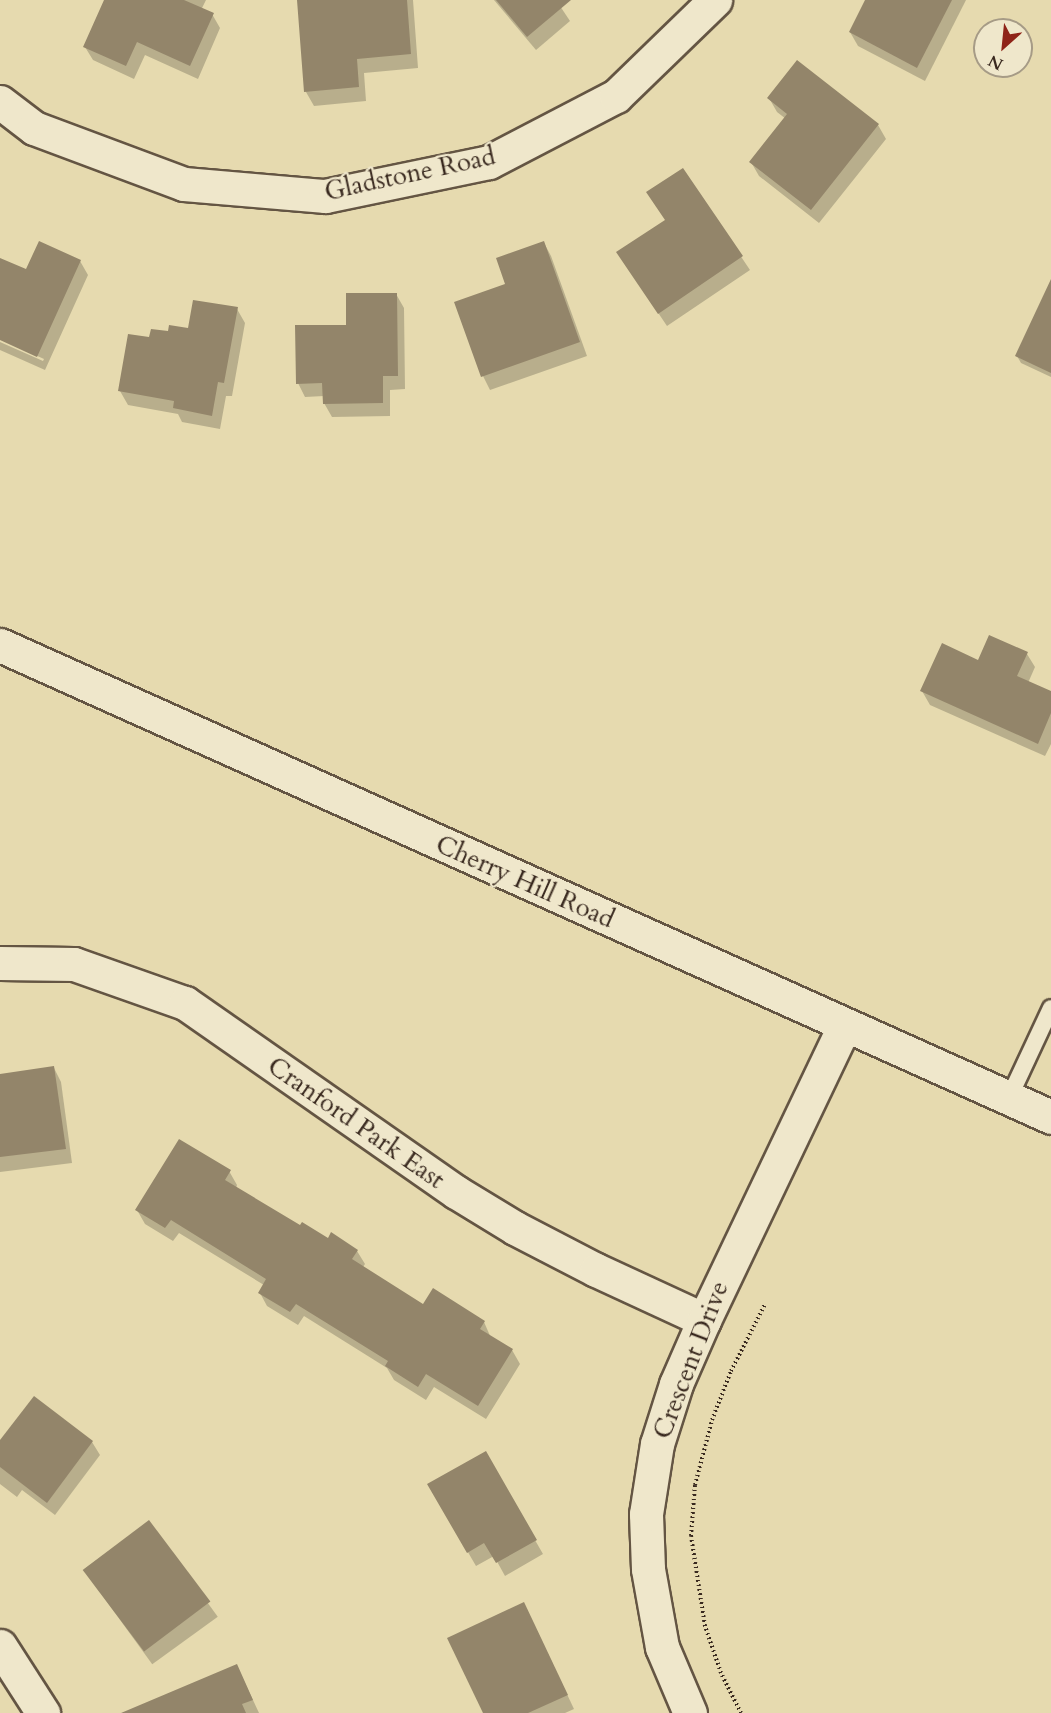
<!DOCTYPE html>
<style>
body{margin:0}
#map{position:relative;width:1051px;height:1713px;overflow:hidden;background:#e6daaf;font-family:Cardo,serif}
div>[style]{position:absolute}
.shadow>*{inset:0;background:#0003;transform-origin:0 0}
.building>*{inset:0;background:#93856a;transform-origin:0 0}
.path>*{height:4px;margin-top:-2px;transform-origin:0;background:repeating-linear-gradient(90deg,#39291f 0 1.5px,transparent 0 4.5px)}
.roads{filter:drop-shadow(2px 0 #645543) drop-shadow(-2px 0 #645543) drop-shadow(0 2px #645543) drop-shadow(0 -2px #645543)}
.service>*{height:16px;margin:-8px;padding:0 8px;transform-origin:8px;border-radius:8px;background:#efe7cb}
.minor>*{height:33px;margin:-16.5px;padding:0 16.5px;transform-origin:16.5px;border-radius:16.5px;background:#efe7cb}
.secondary>*{height:33px;margin:-16.5px;padding:0 16.5px;transform-origin:16.5px;border-radius:16.5px;background:#efe7cb}
span{translate:-50% -50%;white-space:nowrap;text-align:center;line-height:1.15;-webkit-text-stroke:4.5px #efe7cb;paint-order:stroke}
.street-label{font-size:26px;color:#39291f}
.north{position:absolute;left:973px;top:18px;width:60px;height:60px;box-sizing:border-box;background:#efe7cb;border:2px solid #a69b86;border-radius:50%;rotate:207deg;font-size:16px;font-weight:700;line-height:24px;text-align:center;color:#39291f}
.north::after{content:'';display:block;margin:auto;width:21px;height:27px;background:#8f2418;clip-path:polygon(50% 0,100% 100%,50% 72%,0 100%)}
</style>
<div id="map">
<div class="shadow">
<div style="clip-path:polygon(106px 0,206px 0,201px 10px,212px 14px,220px 28px,198px 79px,145px 55px,134px 79px,93px 60px,85px 47px)"></div>
<div style="clip-path:polygon(298px 0,413px 0,418px 68px,364px 73px,366px 101px,314px 106px,306px 92px)"></div>
<div style="clip-path:polygon(494px 0,556px 0,570px 21px,536px 50px)"></div>
<div style="clip-path:polygon(867px 0,966px 0,925px 81px,858px 46px,850px 32px)"></div>
<div style="clip-path:polygon(769px 98px,878px 125px,886px 139px,819px 223px,759px 176px,751px 162px,786px 119px,777px 112px)"></div>
<div style="clip-path:polygon(683px 170px,750px 270px,667px 326px,618px 253px,666px 221px)"></div>
<div style="clip-path:polygon(544px 243px,551px 256px,587px 356px,490px 390px,483px 376px,507px 285px)"></div>
<div style="clip-path:polygon(0 259px,27px 271px,80px 261px,88px 275px,45px 370px,0 350px,0 342px,43px 361px,44px 359px,0 339px)"></div>
<div style="clip-path:polygon(1051px 282px,1051px 377px,1021px 363px,1017px 356px)"></div>
<div style="clip-path:polygon(396px 294px,404px 308px,405px 389px,390px 390px,390px 416px,332px 417px,324px 403px,324px 396px,305px 397px,298px 383px,347px 326px)"></div>
<div style="clip-path:polygon(237px 309px,245px 323px,232px 396px,226px 396px,220px 429px,182px 422px,178px 414px,128px 405px,120px 391px,150px 339px,189px 330px)"></div>
<div style="clip-path:polygon(1027px 654px,1035px 667px,1028px 683px,1051px 693px,1051px 744px,1045px 756px,930px 705px,922px 691px,978px 662px)"></div>
<div style="clip-path:polygon(54px 1068px,61px 1082px,72px 1163px,0 1172px,0 1075px)"></div>
<div style="clip-path:polygon(229px 1171px,237px 1185px,236px 1188px,301px 1227px,357px 1251px,365px 1264px,363px 1267px,424px 1306px,484px 1322px,491px 1338px,512px 1350px,520px 1364px,486px 1419px,434px 1387px,426px 1400px,394px 1380px,387px 1368px,304px 1316px,298px 1325px,267px 1306px,260px 1293px,264px 1285px,179px 1233px,173px 1241px,145px 1224px,137px 1210px)"></div>
<div style="clip-path:polygon(92px 1442px,100px 1455px,55px 1515px,22px 1490px,17px 1497px,0 1484px,0 1443px)"></div>
<div style="clip-path:polygon(485px 1453px,543px 1554px,505px 1576px,494px 1556px,476px 1566px,429px 1485px)"></div>
<div style="left:149px;top:1522px;width:117px;height:81px;rotate:54deg"></div>
<div style="clip-path:polygon(531px 1618px,574px 1709px,565px 1713px,484px 1713px)"></div>
<div style="clip-path:polygon(237px 1666px,259px 1713px,163px 1713px)"></div>
</div>
<div class="building">
<div style="clip-path:polygon(104px 0,184px 0,214px 13px,190px 66px,137px 42px,126px 66px,83px 47px)"></div>
<div style="clip-path:polygon(297px 0,407px 0,411px 54px,357px 59px,359px 87px,304px 92px)"></div>
<div style="clip-path:polygon(496px 0,571px 0,527px 37px)"></div>
<div style="clip-path:polygon(865px 0,952px 0,917px 68px,849px 32px)"></div>
<div style="clip-path:polygon(797px 60px,879px 124px,811px 210px,749px 162px,787px 114px,767px 98px)"></div>
<div style="clip-path:polygon(683px 168px,743px 256px,658px 314px,616px 252px,665px 220px,646px 192px)"></div>
<div style="clip-path:polygon(39px 241px,81px 260px,37px 357px,0 340px,0 258px,26px 269px)"></div>
<div style="clip-path:polygon(544px 241px,580px 342px,481px 377px,454px 302px,505px 284px,496px 258px)"></div>
<div style="clip-path:polygon(1051px 279px,1051px 373px,1015px 356px)"></div>
<div style="clip-path:polygon(346px 293px,397px 293px,398px 376px,383px 376px,383px 403px,323px 404px,322px 383px,296px 384px,295px 325px,346px 325px)"></div>
<div style="clip-path:polygon(193px 300px,238px 307px,224px 383px,218px 382px,212px 416px,173px 408px,174px 401px,118px 391px,128px 334px,149px 337px,151px 329px,168px 331px,169px 325px,188px 328px)"></div>
<div style="clip-path:polygon(989px 635px,1028px 652px,1017px 676px,1051px 691px,1051px 713px,1038px 744px,920px 691px,942px 643px,978px 660px)"></div>
<div style="clip-path:polygon(54px 1066px,66px 1149px,0 1157px,0 1074px)"></div>
<div style="clip-path:polygon(179px 1139px,231px 1170px,225px 1180px,300px 1225px,302px 1222px,328px 1238px,331px 1232px,358px 1250px,352px 1259px,423px 1304px,433px 1288px,485px 1321px,480px 1329px,513px 1349px,478px 1406px,426px 1374px,418px 1387px,385px 1366px,388px 1361px,296px 1304px,290px 1312px,258px 1293px,266px 1279px,171px 1220px,165px 1228px,135px 1210px)"></div>
<div style="clip-path:polygon(34px 1396px,93px 1441px,47px 1503px,0 1467px,0 1440px)"></div>
<div style="clip-path:polygon(486px 1451px,537px 1540px,496px 1563px,484px 1543px,467px 1553px,427px 1484px)"></div>
<div style="left:149px;top:1520px;width:102px;height:83px;rotate:53deg"></div>
<div style="clip-path:polygon(524px 1602px,568px 1695px,528px 1713px,483px 1713px,447px 1638px)"></div>
<div style="clip-path:polygon(237px 1664px,253px 1700px,242px 1704px,246px 1713px,121px 1713px)"></div>
</div>
<div class="path">
<div style="left:741px;top:1713px;width:45px;rotate:-116.6deg"></div>
<div style="left:721px;top:1673px;width:50px;rotate:-108.8deg"></div>
<div style="left:705px;top:1626px;width:91px;rotate:-98.8deg"></div>
<div style="left:691px;top:1536px;width:51px;rotate:-85.5deg"></div>
<div style="left:695px;top:1485px;width:67px;rotate:-75.3deg"></div>
<div style="left:712px;top:1420px;width:53px;rotate:-68.8deg"></div>
<div style="left:731px;top:1371px;width:75px;rotate:-63.1deg"></div>
</div>
<div class="roads">
<div class="service">
<div style="left:1009px;top:1098px;width:99px;rotate:-65deg"></div>
</div>
<div class="minor">
<div style="left:0;top:102px;width:43px;rotate:37.4deg"></div>
<div style="left:34px;top:128px;width:160px;rotate:20.5deg"></div>
<div style="left:184px;top:184px;width:142px;rotate:4.9deg"></div>
<div style="left:325px;top:196px;width:167px;rotate:-11.7deg"></div>
<div style="left:489px;top:162px;width:143px;rotate:-27.5deg"></div>
<div style="left:616px;top:96px;width:138px;rotate:-44.1deg"></div>
<div style="left:0;top:963px;width:74px;rotate:0.8deg"></div>
<div style="left:74px;top:964px;width:118px;rotate:19.4deg"></div>
<div style="left:185px;top:1003px;width:330px;rotate:34.9deg"></div>
<div style="left:456px;top:1192px;width:69px;rotate:31.4deg"></div>
<div style="left:515px;top:1228px;width:91px;rotate:27.4deg"></div>
<div style="left:596px;top:1270px;width:119px;rotate:24.8deg"></div>
<div style="left:0;top:1646px;width:80px;rotate:57.3deg"></div>
<div style="left:690px;top:1713px;width:72px;rotate:-113deg"></div>
<div style="left:662px;top:1647px;width:79px;rotate:-100.2deg"></div>
<div style="left:648px;top:1569px;width:55px;rotate:-92.1deg"></div>
<div style="left:646px;top:1514px;width:71px;rotate:-81.1deg"></div>
<div style="left:657px;top:1444px;width:63px;rotate:-72.4deg"></div>
<div style="left:676px;top:1384px;width:70px;rotate:-66.4deg"></div>
<div style="left:704px;top:1320px;width:326px;rotate:-64.5deg"></div>
</div>
<div class="secondary">
<div style="left:0;top:645px;width:1152px;rotate:24.18deg"></div>
</div>
</div>
<div class="street-label">
<span style="left:410px;top:174px;rotate:-12deg">Gladstone Road</span>
<span style="left:525px;top:882px;rotate:24deg">Cherry Hill Road</span>
<span style="left:356px;top:1123px;rotate:35deg">Cranford Park East</span>
<span style="left:691px;top:1360px;rotate:-69deg">Crescent Drive</span>
</div>
<div class="north">N</div>
</div>
